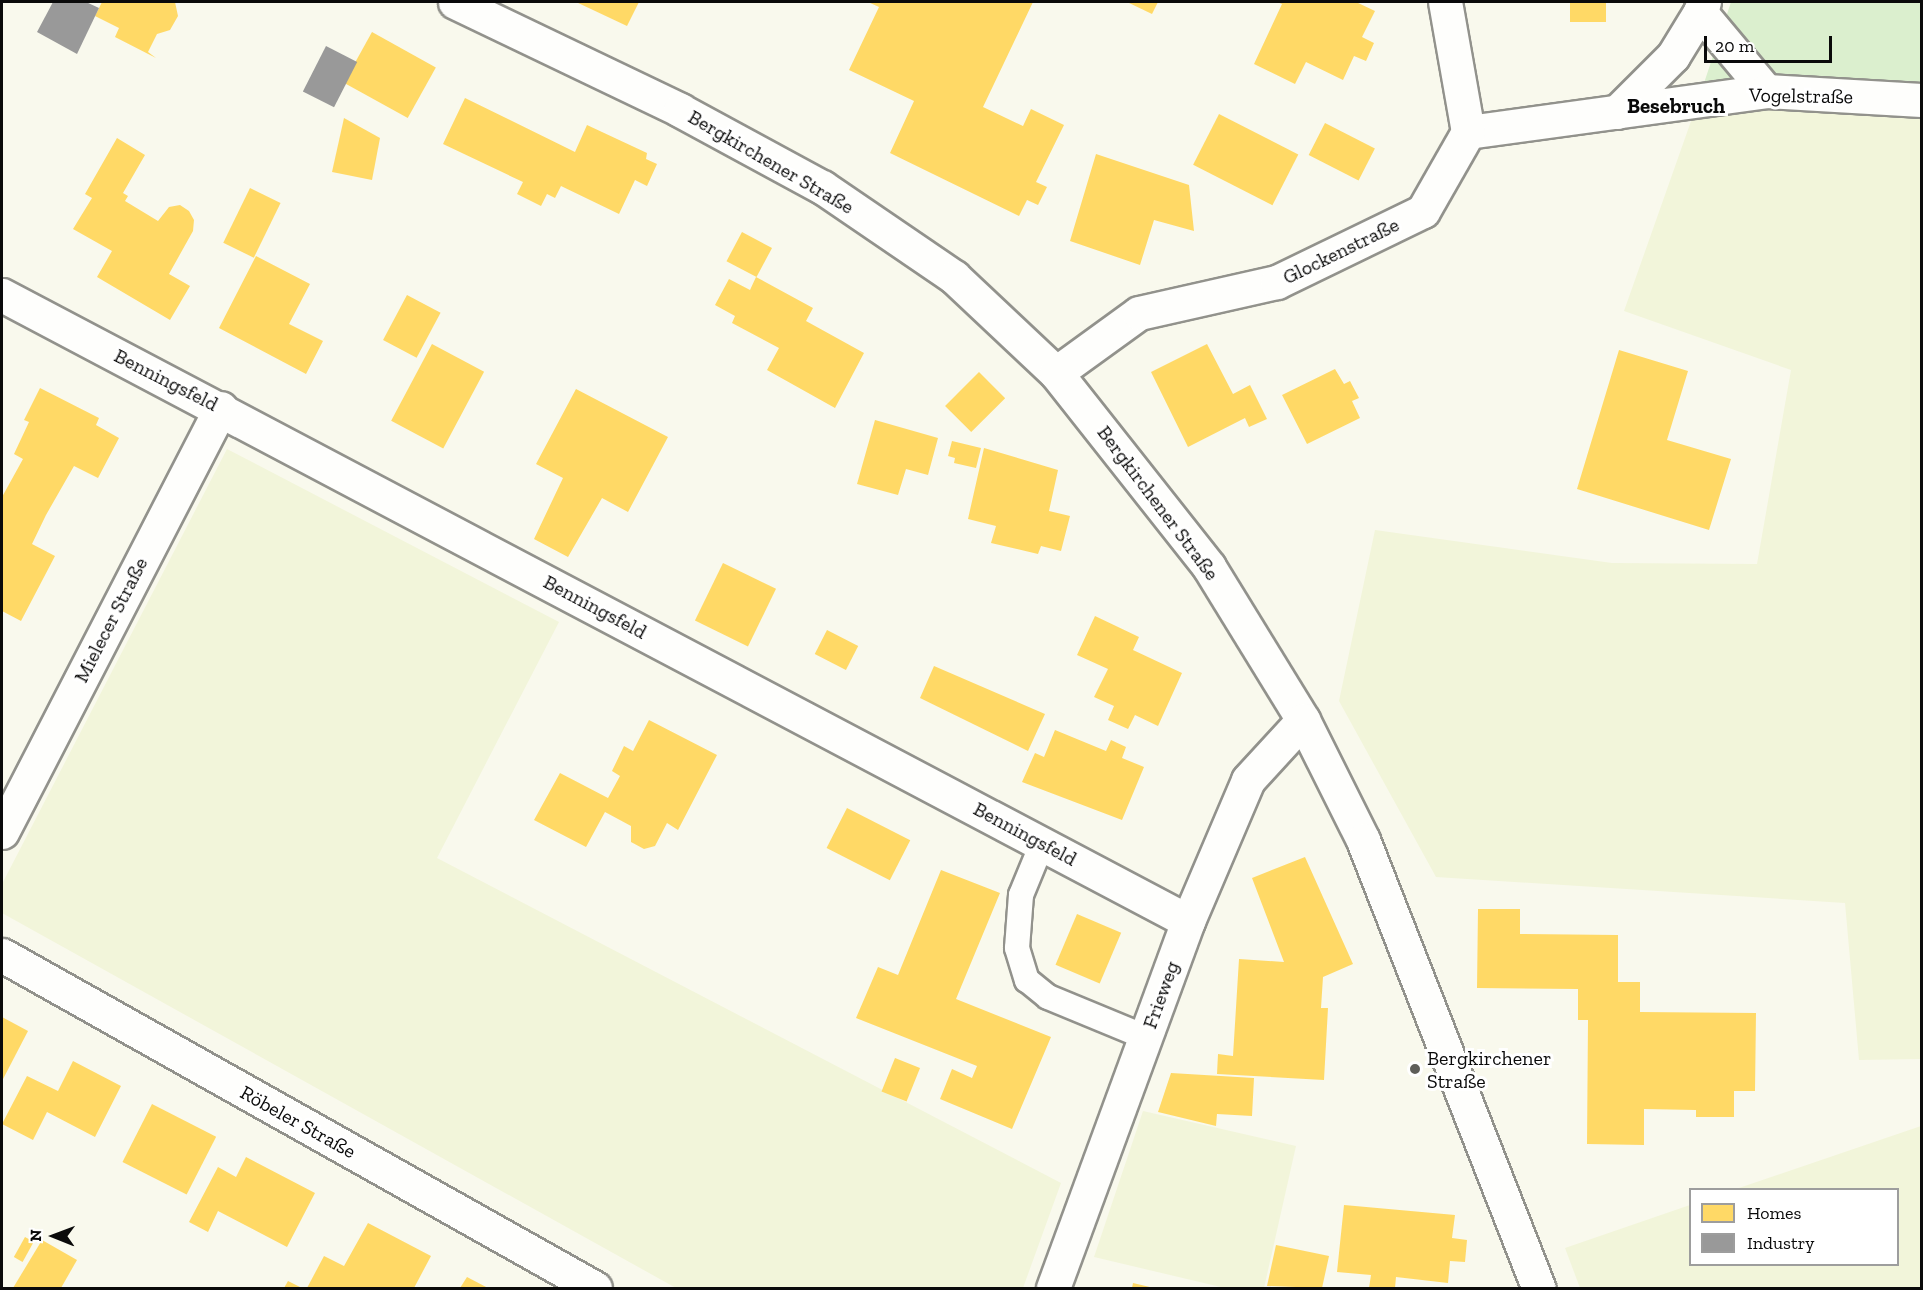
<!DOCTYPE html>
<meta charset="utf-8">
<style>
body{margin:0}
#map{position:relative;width:1923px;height:1290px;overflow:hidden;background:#f9f9ed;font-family:"Zilla Slab",serif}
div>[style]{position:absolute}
.farmland>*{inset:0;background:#f2f5da}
.green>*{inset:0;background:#dbefce}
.homes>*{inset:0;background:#ffd966;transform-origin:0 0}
.industry>*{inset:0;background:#999;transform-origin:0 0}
.roads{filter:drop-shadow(2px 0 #92928c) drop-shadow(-2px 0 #92928c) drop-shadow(0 2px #92928c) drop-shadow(0 -2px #92928c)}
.service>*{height:24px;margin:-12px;padding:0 12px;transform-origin:12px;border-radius:12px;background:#fefefc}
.minor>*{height:33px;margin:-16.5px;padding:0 16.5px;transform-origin:16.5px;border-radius:16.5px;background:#fefefc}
.tertiary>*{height:33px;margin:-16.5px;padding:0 16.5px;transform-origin:16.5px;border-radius:16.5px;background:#fefefc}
.dots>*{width:16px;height:16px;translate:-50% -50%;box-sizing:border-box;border:3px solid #fff;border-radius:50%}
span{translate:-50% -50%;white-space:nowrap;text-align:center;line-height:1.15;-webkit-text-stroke:6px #fff;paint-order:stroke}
.street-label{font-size:20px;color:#0a0a0a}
.poi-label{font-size:20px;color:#0a0a0a}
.left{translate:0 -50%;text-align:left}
.neighbourhood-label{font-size:21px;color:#0a0a0a;font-weight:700}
.frame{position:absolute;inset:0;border:3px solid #0a0a0a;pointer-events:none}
.legend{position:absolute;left:1689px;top:1188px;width:210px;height:78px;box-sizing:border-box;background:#fff;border:2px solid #9d9d9d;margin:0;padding:8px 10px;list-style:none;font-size:18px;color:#0a0a0a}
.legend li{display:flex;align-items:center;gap:12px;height:30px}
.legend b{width:30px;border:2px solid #9d9d9d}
.north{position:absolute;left:24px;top:1206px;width:60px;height:60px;-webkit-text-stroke:4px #fff;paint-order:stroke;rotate:271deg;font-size:16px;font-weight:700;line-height:24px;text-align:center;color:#0a0a0a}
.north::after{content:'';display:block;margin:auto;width:21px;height:27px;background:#0a0a0a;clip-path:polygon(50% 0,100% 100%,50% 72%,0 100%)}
.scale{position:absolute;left:1704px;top:36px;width:128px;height:27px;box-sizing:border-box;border:3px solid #0a0a0a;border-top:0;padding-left:8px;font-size:18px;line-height:21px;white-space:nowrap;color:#0a0a0a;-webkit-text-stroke:4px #fff;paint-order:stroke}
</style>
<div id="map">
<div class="farmland">
<div style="clip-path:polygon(1731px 101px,1921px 111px,1921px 1059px,1859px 1060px,1845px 903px,1436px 877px,1339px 701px,1375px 530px,1612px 563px,1757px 564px,1791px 370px,1624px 311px,1696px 107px)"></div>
<div style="clip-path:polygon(227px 449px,559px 622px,437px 858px,1061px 1183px,1023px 1288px,676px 1288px,2px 913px,2px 884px)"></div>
<div style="clip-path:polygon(1143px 1111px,1296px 1146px,1264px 1288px,1225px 1288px,1094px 1257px)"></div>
<div style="clip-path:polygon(1921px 1126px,1921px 1288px,1580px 1288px,1565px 1248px,1690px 1205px,1690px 1264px,1898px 1264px,1898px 1190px,1736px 1189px)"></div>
</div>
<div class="green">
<div style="clip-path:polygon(1731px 2px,1921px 2px,1921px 111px,1731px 101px,1696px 107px)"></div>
</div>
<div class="homes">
<div style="clip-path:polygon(102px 2px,175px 2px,178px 16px,170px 30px,157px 34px,148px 52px,156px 58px,115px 37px,119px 28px,95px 16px)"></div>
<div style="clip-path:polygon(576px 2px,639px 2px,627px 26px)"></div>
<div style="clip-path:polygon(868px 2px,1033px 2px,983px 107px,1023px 126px,1031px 109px,1064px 125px,1036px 182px,1047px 187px,1038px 205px,1027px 200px,1019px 216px,890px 153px,914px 101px,849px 70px,879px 7px)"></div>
<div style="clip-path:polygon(1127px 2px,1158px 2px,1152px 14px)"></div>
<div style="clip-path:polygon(1277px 2px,1356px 2px,1375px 11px,1362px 37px,1374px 43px,1366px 61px,1354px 56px,1343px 80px,1306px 62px,1295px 84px,1254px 64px,1282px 4px)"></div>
<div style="left:1570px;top:2px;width:36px;height:20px"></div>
<div style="left:372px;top:32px;width:73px;height:58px;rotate:29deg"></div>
<div style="clip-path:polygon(465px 98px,575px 152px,587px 125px,647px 153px,646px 159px,657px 164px,647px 186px,635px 180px,619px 214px,561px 186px,555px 198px,547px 194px,541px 206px,517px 194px,523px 182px,443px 144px)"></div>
<div style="left:1219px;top:114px;width:89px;height:57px;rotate:27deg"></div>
<div style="clip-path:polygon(344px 118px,380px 138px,372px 180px,332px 172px)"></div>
<div style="left:1325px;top:123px;width:56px;height:36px;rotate:27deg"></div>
<div style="clip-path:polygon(117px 138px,145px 155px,123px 193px,128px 196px,125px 201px,158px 221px,169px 207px,180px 205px,189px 211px,194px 220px,193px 231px,169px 274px,190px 286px,170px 320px,97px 277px,112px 251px,73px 229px,92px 198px,85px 194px)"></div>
<div style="clip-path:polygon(1096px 154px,1189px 185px,1194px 231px,1154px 220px,1140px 265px,1070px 241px)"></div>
<div style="left:250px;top:188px;width:34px;height:61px;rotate:26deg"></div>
<div style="left:742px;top:232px;width:34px;height:33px;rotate:28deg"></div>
<div style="clip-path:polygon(256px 256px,310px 284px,289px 324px,323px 341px,306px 374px,219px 328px)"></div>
<div style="clip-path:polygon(756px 277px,813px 308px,806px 321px,864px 353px,835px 408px,767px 370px,779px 348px,732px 323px,735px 316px,715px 305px,729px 279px,750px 290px)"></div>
<div style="left:407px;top:295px;width:38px;height:51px;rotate:28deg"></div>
<div style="left:432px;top:344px;width:59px;height:87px;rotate:28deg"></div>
<div style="clip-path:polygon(1207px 344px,1233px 394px,1250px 385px,1267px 419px,1249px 427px,1245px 418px,1188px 447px,1151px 372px)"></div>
<div style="clip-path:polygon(1619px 350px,1688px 371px,1667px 440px,1731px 459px,1709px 530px,1577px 489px)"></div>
<div style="clip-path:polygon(1335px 369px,1344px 384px,1350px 381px,1359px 398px,1352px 401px,1360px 418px,1307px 444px,1282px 395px)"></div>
<div style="left:979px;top:372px;width:37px;height:48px;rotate:45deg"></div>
<div style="clip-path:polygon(40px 388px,99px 418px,96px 425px,119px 438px,98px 478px,74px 466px,46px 515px,32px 544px,55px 556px,21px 621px,2px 611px,2px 497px,23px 459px,14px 454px,29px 422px,24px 420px)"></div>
<div style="clip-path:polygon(576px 389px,668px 437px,628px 512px,602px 498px,568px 557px,534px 539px,563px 478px,536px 464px)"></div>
<div style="clip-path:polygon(875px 420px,938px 438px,928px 475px,906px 469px,898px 495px,857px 484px)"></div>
<div style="clip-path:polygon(952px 441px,981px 448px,976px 468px,954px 463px,955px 458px,948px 456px)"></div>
<div style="clip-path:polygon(984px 448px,1058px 470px,1049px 511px,1070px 516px,1061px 551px,1041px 546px,1038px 554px,991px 543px,996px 526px,968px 519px)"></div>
<div style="left:723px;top:563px;width:59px;height:64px;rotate:26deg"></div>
<div style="clip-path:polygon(1095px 616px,1139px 637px,1133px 650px,1182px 673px,1158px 726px,1135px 715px,1128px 729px,1108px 720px,1114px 706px,1094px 697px,1108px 669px,1077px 655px)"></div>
<div style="left:827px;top:630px;width:35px;height:27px;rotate:27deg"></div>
<div style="clip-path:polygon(934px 666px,1045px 714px,1028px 751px,920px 698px)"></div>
<div style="clip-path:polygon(649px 720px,717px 755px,678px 830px,667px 823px,655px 846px,644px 849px,631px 842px,631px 826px,605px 812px,586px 847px,534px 820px,560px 773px,608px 798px,620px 776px,612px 771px,624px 746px,633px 751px)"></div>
<div style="clip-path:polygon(1055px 730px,1106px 751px,1111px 740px,1126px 747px,1122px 758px,1144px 767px,1122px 820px,1022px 782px,1035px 753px,1044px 757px)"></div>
<div style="left:847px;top:808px;width:71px;height:45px;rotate:27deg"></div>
<div style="clip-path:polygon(1305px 857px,1353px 964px,1323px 977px,1321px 1008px,1328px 1008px,1324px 1080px,1217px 1074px,1218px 1054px,1233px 1056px,1239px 959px,1284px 962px,1252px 878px)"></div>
<div style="clip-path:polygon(941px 870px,1000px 893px,956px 999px,1051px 1037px,1012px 1129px,940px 1099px,952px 1069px,972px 1078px,977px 1066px,856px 1018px,878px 967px,898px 975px)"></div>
<div style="clip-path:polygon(1478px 909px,1520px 909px,1520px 934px,1618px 935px,1618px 982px,1640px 982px,1640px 1012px,1756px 1013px,1755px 1091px,1734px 1091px,1734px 1117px,1696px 1117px,1696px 1110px,1644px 1109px,1644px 1145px,1587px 1144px,1588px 1020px,1578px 1020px,1578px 989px,1477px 988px)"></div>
<div style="left:1077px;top:914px;width:48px;height:55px;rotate:23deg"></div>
<div style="clip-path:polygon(2px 1017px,28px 1031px,2px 1081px)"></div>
<div style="left:895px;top:1058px;width:27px;height:36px;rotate:22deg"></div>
<div style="clip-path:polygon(73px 1061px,121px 1086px,95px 1137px,47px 1112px,33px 1140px,2px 1124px,27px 1076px,58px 1091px)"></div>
<div style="clip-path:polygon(1171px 1073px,1254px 1078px,1252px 1116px,1217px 1114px,1216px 1126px,1158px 1112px)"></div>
<div style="left:152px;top:1104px;width:72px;height:65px;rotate:27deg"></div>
<div style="clip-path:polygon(246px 1157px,315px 1193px,287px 1247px,218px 1211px,208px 1232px,189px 1222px,218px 1167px,236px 1177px)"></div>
<div style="clip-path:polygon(1344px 1205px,1455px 1215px,1452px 1238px,1467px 1240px,1465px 1262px,1450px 1261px,1448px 1283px,1396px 1277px,1395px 1288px,1369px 1288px,1371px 1275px,1337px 1272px)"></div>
<div style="clip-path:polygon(368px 1223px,431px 1256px,414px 1288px,307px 1288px,324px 1256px,344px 1266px)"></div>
<div style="left:25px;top:1237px;width:10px;height:23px;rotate:29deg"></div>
<div style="clip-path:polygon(42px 1240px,77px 1260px,61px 1288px,13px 1288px)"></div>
<div style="clip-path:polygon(1276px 1245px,1329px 1256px,1322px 1288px,1267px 1286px)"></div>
<div style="clip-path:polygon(467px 1277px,488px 1288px,460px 1288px)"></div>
<div style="clip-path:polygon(288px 1281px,302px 1288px,284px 1288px)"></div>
<div style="clip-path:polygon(1133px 1283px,1154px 1288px,1132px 1288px)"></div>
</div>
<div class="industry">
<div style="clip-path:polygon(53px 2px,86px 2px,99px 8px,77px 54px,37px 32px)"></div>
<div style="left:326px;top:46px;width:35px;height:51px;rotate:27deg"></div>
</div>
<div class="roads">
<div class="service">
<div style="left:1042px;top:844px;width:55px;rotate:112.4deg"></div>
<div style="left:1021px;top:895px;width:53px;rotate:94.3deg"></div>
<div style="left:1017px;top:948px;width:34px;rotate:73deg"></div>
<div style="left:1027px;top:980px;width:27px;rotate:39deg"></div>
<div style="left:1048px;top:997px;width:105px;rotate:22.4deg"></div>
</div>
<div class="minor">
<div style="left:1704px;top:2px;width:11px;rotate:112deg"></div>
<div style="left:1700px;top:12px;width:103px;rotate:50.1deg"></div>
<div style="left:1617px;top:112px;width:79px;rotate:-45deg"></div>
<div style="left:1673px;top:56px;width:52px;rotate:-58.5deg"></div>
<div style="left:1468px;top:132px;width:301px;rotate:-7.8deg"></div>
<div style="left:1766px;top:91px;width:156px;rotate:3.3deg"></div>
<div style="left:2px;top:295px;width:1341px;rotate:27.83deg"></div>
<div style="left:2px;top:832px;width:477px;rotate:-62.7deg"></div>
<div style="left:2px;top:955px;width:680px;rotate:29.32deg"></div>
<div style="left:1053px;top:1288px;width:391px;rotate:-69.8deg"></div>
<div style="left:1188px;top:921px;width:153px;rotate:-66.9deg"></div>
<div style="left:1248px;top:780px;width:81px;rotate:-47.5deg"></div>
</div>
<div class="tertiary">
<div style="left:455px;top:2px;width:250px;rotate:25.6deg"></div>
<div style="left:680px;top:110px;width:162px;rotate:28.5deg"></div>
<div style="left:822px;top:187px;width:160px;rotate:34.3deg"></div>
<div style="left:954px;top:277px;width:140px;rotate:43.3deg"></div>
<div style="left:1056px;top:373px;width:247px;rotate:51.7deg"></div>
<div style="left:1209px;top:567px;width:180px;rotate:58.4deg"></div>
<div style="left:1303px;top:720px;width:134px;rotate:63.4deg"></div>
<div style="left:1363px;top:840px;width:481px;rotate:68.6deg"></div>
<div style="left:1056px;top:373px;width:102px;rotate:-35.9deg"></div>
<div style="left:1139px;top:313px;width:141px;rotate:-12.7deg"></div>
<div style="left:1277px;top:282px;width:162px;rotate:-25.9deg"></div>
<div style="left:1423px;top:211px;width:91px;rotate:-60.3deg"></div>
<div style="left:1468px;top:132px;width:132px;rotate:-100deg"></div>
</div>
</div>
<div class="dots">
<div style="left:1415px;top:1069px;background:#5e5e59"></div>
</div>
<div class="street-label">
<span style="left:1801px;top:96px;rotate:1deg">Vogelstraße</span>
<span style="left:771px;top:162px;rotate:30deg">Bergkirchener Straße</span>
<span style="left:1341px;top:251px;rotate:-26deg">Glockenstraße</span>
<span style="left:166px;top:380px;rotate:27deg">Benningsfeld</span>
<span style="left:1158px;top:503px;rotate:53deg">Bergkirchener Straße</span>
<span style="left:595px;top:607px;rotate:28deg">Benningsfeld</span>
<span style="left:111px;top:620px;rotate:-63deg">Mielecer Straße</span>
<span style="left:1025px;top:834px;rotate:28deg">Benningsfeld</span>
<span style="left:1161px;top:995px;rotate:-70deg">Frieweg</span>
<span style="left:298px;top:1122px;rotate:29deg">Röbeler Straße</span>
</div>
<div class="poi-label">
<span class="left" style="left:1427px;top:1070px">Bergkirchener<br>Straße</span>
</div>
<div class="neighbourhood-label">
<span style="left:1676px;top:106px">Besebruch</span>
</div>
<div class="frame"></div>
<ul class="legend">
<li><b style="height:16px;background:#ffd966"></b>Homes</li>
<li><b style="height:16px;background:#999"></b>Industry</li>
</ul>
<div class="north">N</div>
<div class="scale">20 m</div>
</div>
